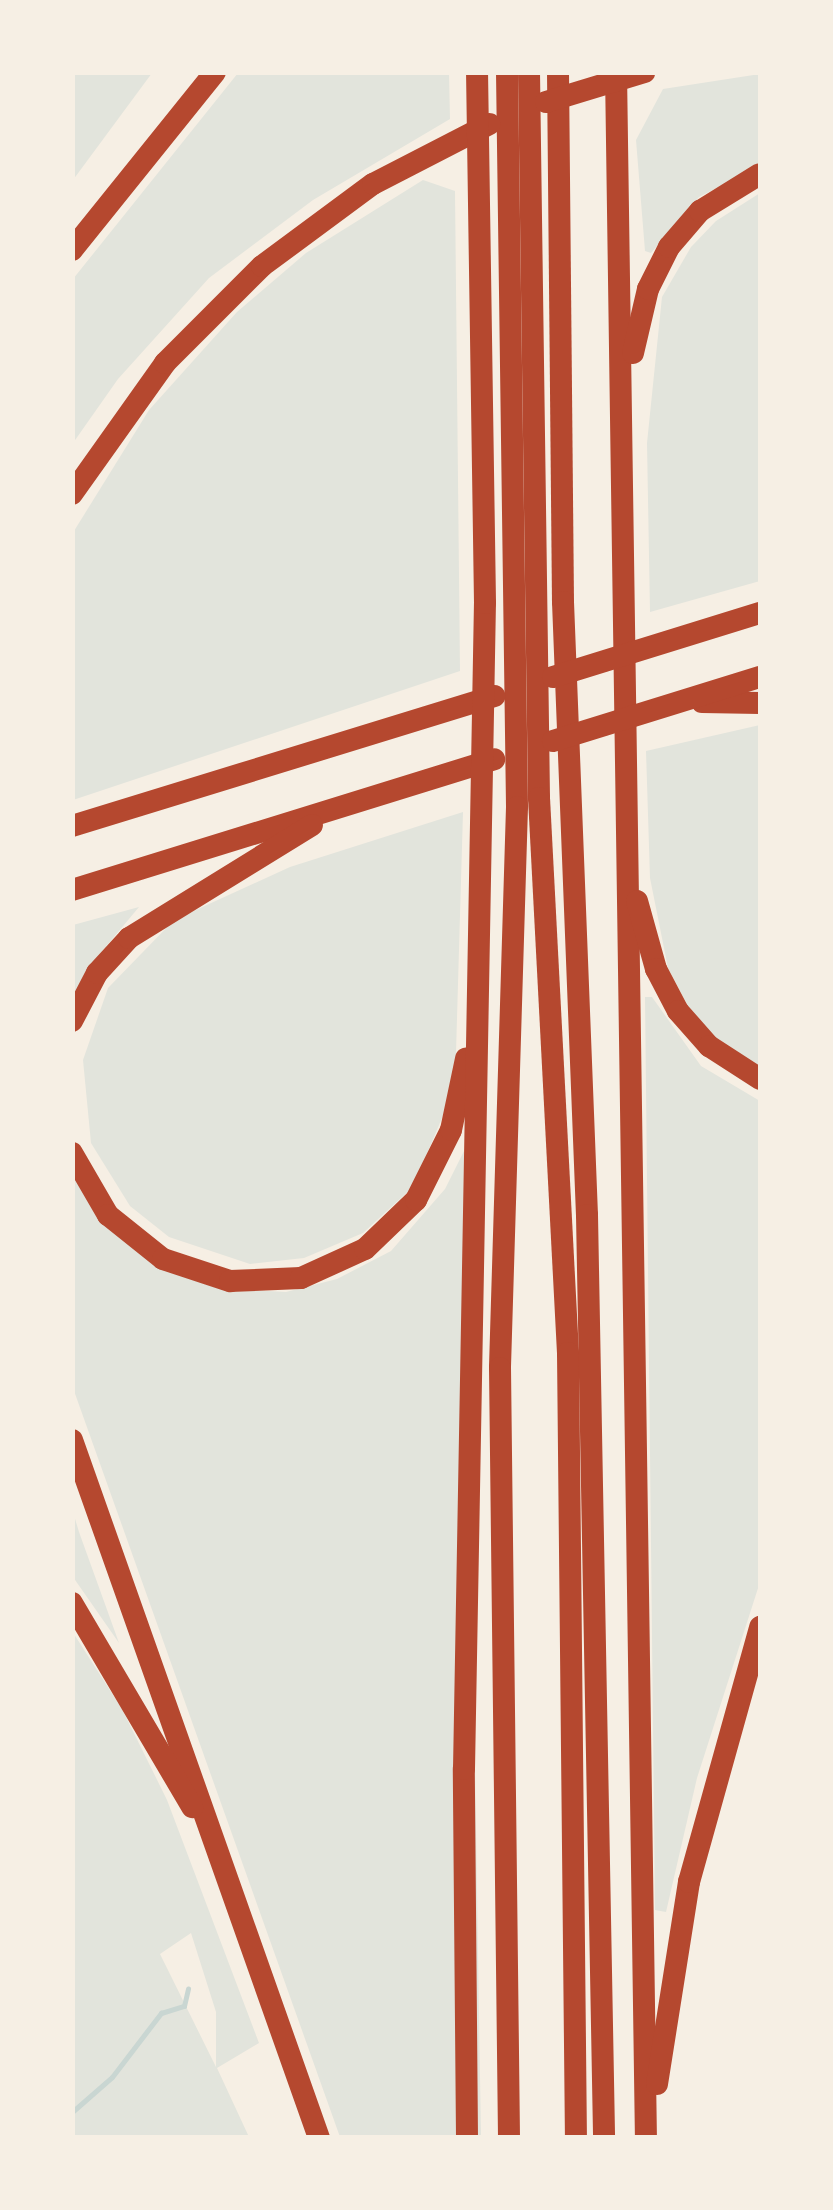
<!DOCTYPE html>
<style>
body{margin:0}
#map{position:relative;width:833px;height:2210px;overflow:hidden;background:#f6efe4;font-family:Signika,sans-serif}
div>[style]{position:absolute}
.green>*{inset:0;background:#e2e4dc}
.stream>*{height:5px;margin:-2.5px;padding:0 2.5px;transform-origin:2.5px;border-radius:2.5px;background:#c9d6d2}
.motorway>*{height:22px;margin:-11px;padding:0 11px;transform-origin:11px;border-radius:11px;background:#b5482f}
span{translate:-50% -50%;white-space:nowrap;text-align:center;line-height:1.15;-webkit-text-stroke:9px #f6efe4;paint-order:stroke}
.frame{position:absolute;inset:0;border:75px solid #f6efe4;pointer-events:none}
</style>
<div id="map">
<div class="green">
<div style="clip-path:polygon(76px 72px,152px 73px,73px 180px,72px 76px)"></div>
<div style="clip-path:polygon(238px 73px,449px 73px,450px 119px,313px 200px,209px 278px,118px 379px,73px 443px,73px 279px)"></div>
<div style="clip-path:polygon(760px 74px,760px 166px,699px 197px,651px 253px,645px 251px,636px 140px,663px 89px)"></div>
<div style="clip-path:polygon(423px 180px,455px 191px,460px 671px,73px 800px,74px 531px,149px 410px,237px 312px,306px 253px)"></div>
<div style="clip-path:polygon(760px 193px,760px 581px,650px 612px,647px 443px,662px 297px,691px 247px,716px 221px)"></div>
<div style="clip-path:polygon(760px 725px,760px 1069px,721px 1044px,690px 1010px,668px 968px,650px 878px,646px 751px)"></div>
<div style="clip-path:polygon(463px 812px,455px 1087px,413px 1187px,363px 1233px,304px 1258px,250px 1264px,169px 1237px,130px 1206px,91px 1143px,83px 1060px,108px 988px,174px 920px,290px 867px)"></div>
<div style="clip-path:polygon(139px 907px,98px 956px,73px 1001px,73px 925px)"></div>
<div style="clip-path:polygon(645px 997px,652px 997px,701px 1066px,760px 1101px,760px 1582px,697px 1778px,666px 1912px,655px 1910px)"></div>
<div style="clip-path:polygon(465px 1149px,481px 2137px,340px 2137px,73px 1388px,73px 1163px,95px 1205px,229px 1289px,286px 1292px,337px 1279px,391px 1251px,445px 1189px)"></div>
<div style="clip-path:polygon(73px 1512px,79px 1532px,119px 1643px,73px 1577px)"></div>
<div style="clip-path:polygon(evenodd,72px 1631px,122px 1709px,167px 1800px,259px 2043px,217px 2068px,249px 2137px,73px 2137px,72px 1631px,191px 1933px,216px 2012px,216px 2067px,160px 1954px,191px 1933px)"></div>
</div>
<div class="stream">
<div style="left:72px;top:2112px;width:53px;rotate:-41.2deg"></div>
<div style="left:112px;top:2077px;width:81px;rotate:-52.6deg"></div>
<div style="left:161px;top:2013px;width:24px;rotate:-17deg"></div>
<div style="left:184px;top:2006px;width:18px;rotate:-77deg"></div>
</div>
<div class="motorway">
<div style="left:507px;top:72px;width:735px;rotate:89.22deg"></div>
<div style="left:517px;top:807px;width:561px;rotate:91.74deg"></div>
<div style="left:500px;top:1368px;width:770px;rotate:89.33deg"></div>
<div style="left:529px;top:72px;width:726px;rotate:89.21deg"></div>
<div style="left:539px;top:798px;width:556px;rotate:87.01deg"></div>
<div style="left:568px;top:1353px;width:785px;rotate:89.42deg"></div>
<div style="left:558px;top:72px;width:530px;rotate:89.46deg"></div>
<div style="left:563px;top:602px;width:613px;rotate:87.76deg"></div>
<div style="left:587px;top:1215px;width:923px;rotate:88.94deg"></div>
<div style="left:616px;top:72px;width:2066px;rotate:89.17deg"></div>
<div style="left:546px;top:102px;width:103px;rotate:-16.9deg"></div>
<div style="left:72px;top:250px;width:228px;rotate:-51.2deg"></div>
<div style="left:633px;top:353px;width:66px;rotate:-76.8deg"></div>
<div style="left:648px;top:289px;width:47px;rotate:-63.4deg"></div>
<div style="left:669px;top:247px;width:48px;rotate:-49.3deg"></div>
<div style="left:700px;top:211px;width:70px;rotate:-31.7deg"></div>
<div style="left:72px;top:494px;width:161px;rotate:-54.6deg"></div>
<div style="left:165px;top:363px;width:137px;rotate:-45deg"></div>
<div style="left:262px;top:266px;width:138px;rotate:-36.5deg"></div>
<div style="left:373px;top:184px;width:131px;rotate:-27.3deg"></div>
<div style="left:553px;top:677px;width:217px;rotate:-17.2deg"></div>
<div style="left:702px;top:702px;width:58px;rotate:1deg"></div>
<div style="left:553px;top:741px;width:217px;rotate:-17.2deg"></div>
<div style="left:72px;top:826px;width:442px;rotate:-17.1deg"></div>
<div style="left:72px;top:890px;width:442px;rotate:-17.2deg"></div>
<div style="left:637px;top:901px;width:71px;rotate:74.4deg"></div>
<div style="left:656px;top:969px;width:47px;rotate:62.4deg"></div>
<div style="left:678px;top:1011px;width:47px;rotate:48.5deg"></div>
<div style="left:709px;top:1046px;width:61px;rotate:32.9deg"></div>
<div style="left:72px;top:1021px;width:54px;rotate:-62.5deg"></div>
<div style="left:97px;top:973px;width:47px;rotate:-47.6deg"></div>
<div style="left:129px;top:938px;width:215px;rotate:-31.7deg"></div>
<div style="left:72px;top:1153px;width:72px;rotate:59.9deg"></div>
<div style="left:108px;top:1215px;width:70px;rotate:38.7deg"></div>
<div style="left:163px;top:1259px;width:71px;rotate:18.2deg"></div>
<div style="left:230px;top:1281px;width:71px;rotate:-2.4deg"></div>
<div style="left:301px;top:1278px;width:70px;rotate:-24.4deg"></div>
<div style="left:365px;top:1249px;width:71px;rotate:-43.9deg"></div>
<div style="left:416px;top:1200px;width:78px;rotate:-63.4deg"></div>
<div style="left:451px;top:1130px;width:73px;rotate:-78.1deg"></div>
<div style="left:72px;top:1440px;width:740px;rotate:70.51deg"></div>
<div style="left:72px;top:1603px;width:237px;rotate:59.5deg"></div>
<div style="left:657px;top:2084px;width:205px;rotate:-81deg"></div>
<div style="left:689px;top:1882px;width:265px;rotate:-74.4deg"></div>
<div style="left:467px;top:2138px;width:369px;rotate:-90.5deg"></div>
<div style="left:464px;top:1769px;width:1166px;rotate:-88.97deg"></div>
<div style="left:485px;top:603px;width:531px;rotate:-90.86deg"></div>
</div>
<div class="frame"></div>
</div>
